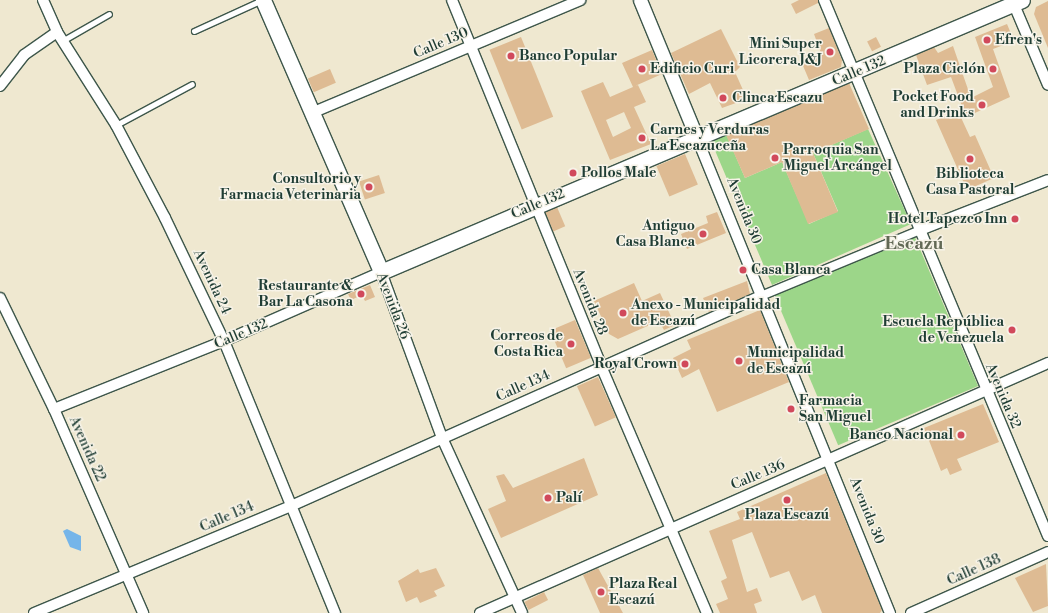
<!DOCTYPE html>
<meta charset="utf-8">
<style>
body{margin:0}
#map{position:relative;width:1048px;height:613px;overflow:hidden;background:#efe8d0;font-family:"Libre Bodoni",serif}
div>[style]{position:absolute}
.green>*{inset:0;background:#9cd689;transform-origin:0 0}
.water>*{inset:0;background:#75b5e9}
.building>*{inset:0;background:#debb93;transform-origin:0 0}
.roads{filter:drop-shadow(1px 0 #3e574b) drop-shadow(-1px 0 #3e574b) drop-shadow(0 1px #3e574b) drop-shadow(0 -1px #3e574b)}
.service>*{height:5px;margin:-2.5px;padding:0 2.5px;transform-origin:2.5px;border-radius:2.5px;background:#fff}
.pedestrian>*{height:8px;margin:-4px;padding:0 4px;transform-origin:4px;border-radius:4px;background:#fff}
.minor>*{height:10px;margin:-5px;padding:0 5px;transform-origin:5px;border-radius:5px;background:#fff}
.tertiary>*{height:13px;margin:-6.5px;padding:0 6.5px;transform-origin:6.5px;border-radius:6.5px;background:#fff}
.secondary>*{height:15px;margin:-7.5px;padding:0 7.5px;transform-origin:7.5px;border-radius:7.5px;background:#fff}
.dots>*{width:11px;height:11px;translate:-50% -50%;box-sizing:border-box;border:2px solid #f7f3e8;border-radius:50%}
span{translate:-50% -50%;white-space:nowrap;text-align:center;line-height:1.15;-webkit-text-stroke:3px #f7f3e8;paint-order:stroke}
.poi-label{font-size:14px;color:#1f3d34;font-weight:700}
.left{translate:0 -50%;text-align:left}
.right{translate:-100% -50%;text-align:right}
.street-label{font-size:14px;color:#1f3d34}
.district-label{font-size:18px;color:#626955;font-weight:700}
</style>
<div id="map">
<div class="green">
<div style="clip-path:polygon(868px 129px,911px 224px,772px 285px,711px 141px,726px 134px,745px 178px,782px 162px,809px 224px,838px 211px,813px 153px)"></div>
<div style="left:914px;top:235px;width:164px;height:152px;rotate:67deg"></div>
</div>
<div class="water">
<div style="clip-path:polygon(67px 529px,81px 536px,81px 551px,70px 547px,63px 531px)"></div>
</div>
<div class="building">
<div style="clip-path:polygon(799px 0,818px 0,818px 3px,796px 14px,791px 4px)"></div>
<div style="clip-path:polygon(1048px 1px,1048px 48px,1034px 14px,1036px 7px)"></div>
<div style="clip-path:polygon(1007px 24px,1014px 41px,993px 49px,1010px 97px,966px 117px,951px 77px,927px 85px,916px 55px,934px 47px,938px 53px,953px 46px,971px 98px,993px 87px,975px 37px)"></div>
<div style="clip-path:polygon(829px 28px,842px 60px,841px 67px,809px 80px,801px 61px,821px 53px,814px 34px)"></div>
<div style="clip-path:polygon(721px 29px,740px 67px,735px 72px,747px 99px,722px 108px,710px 83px,689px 94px,671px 53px)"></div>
<div style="left:521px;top:37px;width:86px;height:34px;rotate:68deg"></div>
<div style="left:876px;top:37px;width:11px;height:10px;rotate:63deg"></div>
<div style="clip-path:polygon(evenodd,652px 50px,662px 74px,635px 86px,638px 85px,646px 102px,634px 107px,651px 144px,610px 160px,581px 91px,603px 82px,610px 97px,633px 87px,622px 63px,652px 50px,624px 112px,631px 128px,613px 137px,606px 120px,624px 112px)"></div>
<div style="left:330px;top:69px;width:15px;height:24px;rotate:67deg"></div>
<div style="clip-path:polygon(849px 83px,869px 129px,813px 153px,838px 212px,808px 224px,782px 162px,745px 178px,726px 135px)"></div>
<div style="clip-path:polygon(958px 111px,970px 137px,975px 135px,994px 178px,967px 190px,936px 120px)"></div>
<div style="left:685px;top:154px;width:33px;height:31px;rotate:67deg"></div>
<div style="left:379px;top:175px;width:19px;height:21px;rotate:72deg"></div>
<div style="left:557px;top:207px;width:21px;height:13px;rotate:67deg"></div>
<div style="clip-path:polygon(717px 212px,726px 233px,687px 249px,681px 234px,708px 223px,706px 216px)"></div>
<div style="clip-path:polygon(747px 281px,750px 294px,709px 312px,703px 298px)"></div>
<div style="clip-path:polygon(634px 283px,642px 301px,660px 293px,675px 325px,664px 330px,659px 321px,618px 339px,609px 334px,594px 301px)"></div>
<div style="clip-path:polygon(370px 285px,375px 297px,365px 301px,362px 295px,351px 300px,348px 294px)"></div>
<div style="clip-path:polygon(760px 310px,789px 382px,717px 412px,699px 369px,682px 378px,673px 358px,691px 349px,687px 340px)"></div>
<div style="left:575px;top:320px;width:41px;height:27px;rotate:67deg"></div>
<div style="left:598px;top:377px;width:44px;height:23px;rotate:66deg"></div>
<div style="clip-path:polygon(983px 404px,999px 442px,957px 459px,962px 470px,950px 475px,947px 468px,941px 471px,924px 428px)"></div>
<div style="clip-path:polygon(584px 458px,598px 495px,501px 538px,488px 509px,506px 501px,496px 476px,504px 474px,513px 488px)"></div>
<div style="clip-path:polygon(826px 473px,882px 610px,880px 613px,822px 613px,815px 595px,802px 601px,789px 571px,770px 578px,752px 532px,732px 540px,747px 592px,757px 588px,762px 601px,754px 604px,757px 613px,720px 613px,716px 604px,728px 599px,721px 581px,727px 578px,709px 531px,740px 519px,737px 512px)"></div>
<div style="clip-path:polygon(1046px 564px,1048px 606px,1033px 612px,1015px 578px)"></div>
<div style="clip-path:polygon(436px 568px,445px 586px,434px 591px,437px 596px,420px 603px,417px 597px,406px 602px,398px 581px,418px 569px,420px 573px)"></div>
<div style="clip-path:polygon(598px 568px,623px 613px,600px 613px,583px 575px)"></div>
<div style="left:544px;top:592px;width:9px;height:22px;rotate:63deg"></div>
</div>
<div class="roads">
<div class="service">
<div style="left:194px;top:31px;width:75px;rotate:-24.5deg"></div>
<div style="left:62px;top:41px;width:54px;rotate:-29.9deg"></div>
<div style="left:116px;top:125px;width:86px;rotate:-28.3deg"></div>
</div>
<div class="pedestrian">
<div style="left:761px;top:296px;width:172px;rotate:-22.5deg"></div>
</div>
<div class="minor">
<div style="left:43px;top:0;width:35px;rotate:66deg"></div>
<div style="left:57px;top:32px;width:110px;rotate:57.6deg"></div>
<div style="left:116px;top:125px;width:105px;rotate:62.2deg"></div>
<div style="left:165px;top:218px;width:136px;rotate:64.4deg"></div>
<div style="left:224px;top:341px;width:294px;rotate:67.8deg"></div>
<div style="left:452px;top:0;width:395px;rotate:67.8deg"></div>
<div style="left:601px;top:366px;width:269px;rotate:66.8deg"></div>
<div style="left:824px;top:0;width:581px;rotate:67.32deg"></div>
<div style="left:1012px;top:0;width:92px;rotate:67deg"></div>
<div style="left:0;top:86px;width:39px;rotate:-52deg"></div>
<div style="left:24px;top:55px;width:40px;rotate:-34.9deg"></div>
<div style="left:314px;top:112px;width:289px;rotate:-22.8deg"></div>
<div style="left:697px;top:138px;width:513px;rotate:67.89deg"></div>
<div style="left:920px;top:230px;width:137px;rotate:-21.3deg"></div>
<div style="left:0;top:298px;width:123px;rotate:64.1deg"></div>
<div style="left:54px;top:409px;width:223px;rotate:66.4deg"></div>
<div style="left:54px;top:409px;width:183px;rotate:-21.8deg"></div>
<div style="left:224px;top:341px;width:171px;rotate:-23.7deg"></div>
<div style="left:381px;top:272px;width:177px;rotate:69.8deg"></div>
<div style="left:442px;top:438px;width:192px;rotate:65.4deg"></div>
<div style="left:34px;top:613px;width:278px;rotate:-22.6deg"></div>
<div style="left:291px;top:506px;width:515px;rotate:-24.08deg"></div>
<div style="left:480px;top:613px;width:621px;rotate:-23.76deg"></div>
<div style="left:911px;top:613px;width:150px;rotate:-24deg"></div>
</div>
<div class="tertiary">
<div style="left:640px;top:0;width:149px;rotate:67.6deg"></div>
</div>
<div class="secondary">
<div style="left:263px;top:0;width:296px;rotate:66.5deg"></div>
<div style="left:381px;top:272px;width:696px;rotate:-22.99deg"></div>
</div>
</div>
<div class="dots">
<div style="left:987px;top:40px;background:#d1495b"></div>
<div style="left:830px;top:52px;background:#d1495b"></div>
<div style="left:511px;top:56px;background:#d1495b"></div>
<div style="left:642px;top:69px;background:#d1495b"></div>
<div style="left:993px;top:69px;background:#d1495b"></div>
<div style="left:723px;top:98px;background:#d1495b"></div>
<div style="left:982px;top:105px;background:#d1495b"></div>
<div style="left:642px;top:138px;background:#d1495b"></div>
<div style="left:775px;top:158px;background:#d1495b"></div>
<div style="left:970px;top:159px;background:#d1495b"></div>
<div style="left:573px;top:173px;background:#d1495b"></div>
<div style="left:369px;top:187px;background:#d1495b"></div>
<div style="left:1015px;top:219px;background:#d1495b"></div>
<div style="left:703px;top:234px;background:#d1495b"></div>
<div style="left:743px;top:270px;background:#d1495b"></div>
<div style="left:361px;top:294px;background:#d1495b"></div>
<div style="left:623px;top:313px;background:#d1495b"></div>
<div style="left:1012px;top:330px;background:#d1495b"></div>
<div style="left:571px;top:344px;background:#d1495b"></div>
<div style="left:739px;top:361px;background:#d1495b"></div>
<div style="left:685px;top:364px;background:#d1495b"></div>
<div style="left:791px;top:409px;background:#d1495b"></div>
<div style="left:961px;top:435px;background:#d1495b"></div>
<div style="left:548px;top:498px;background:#d1495b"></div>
<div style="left:787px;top:500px;background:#d1495b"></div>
<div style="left:601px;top:592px;background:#d1495b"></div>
</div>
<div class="poi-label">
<span class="left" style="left:995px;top:40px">Efren's</span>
<span class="right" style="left:822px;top:52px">Mini Super<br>Licorera J&amp;J</span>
<span class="left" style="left:519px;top:56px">Banco Popular</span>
<span class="left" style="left:650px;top:69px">Edificio Curi</span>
<span class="right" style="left:985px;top:69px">Plaza Ciclón</span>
<span class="right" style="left:974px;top:105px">Pocket Food<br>and Drinks</span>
<span class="left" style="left:732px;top:98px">Clinca Escazu</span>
<span class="left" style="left:650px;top:138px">Carnes y Verduras<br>La Escazuceña</span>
<span class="left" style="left:783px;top:158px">Parroquia San<br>Miguel Arcángel</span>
<span class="left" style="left:581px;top:173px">Pollos Male</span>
<span style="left:970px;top:182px">Biblioteca<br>Casa Pastoral</span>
<span class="right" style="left:361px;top:187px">Consultorio y<br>Farmacia Veterinaria</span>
<span class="right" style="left:1007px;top:219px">Hotel Tapezco Inn</span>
<span class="right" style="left:695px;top:234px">Antiguo<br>Casa Blanca</span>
<span class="left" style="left:751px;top:270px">Casa Blanca</span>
<span class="right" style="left:353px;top:294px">Restaurante &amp;<br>Bar La Casona</span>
<span class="left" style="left:631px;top:313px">Anexo - Municipalidad<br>de Escazú</span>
<span class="right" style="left:1004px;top:330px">Escuela República<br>de Venezuela</span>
<span class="right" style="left:563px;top:344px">Correos de<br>Costa Rica</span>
<span class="left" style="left:747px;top:361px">Municipalidad<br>de Escazú</span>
<span class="right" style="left:677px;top:364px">Royal Crown</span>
<span class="left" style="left:799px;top:409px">Farmacia<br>San Miguel</span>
<span class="right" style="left:953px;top:435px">Banco Nacional</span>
<span class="left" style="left:556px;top:498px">Palí</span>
<span style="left:787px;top:515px">Plaza Escazú</span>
<span class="left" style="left:609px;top:592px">Plaza Real<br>Escazú</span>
</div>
<div class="street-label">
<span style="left:441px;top:43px;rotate:-23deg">Calle 130</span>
<span style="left:859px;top:71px;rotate:-23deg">Calle 132</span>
<span style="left:538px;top:204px;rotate:-23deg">Calle 132</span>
<span style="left:744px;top:211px;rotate:68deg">Avenida 30</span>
<span style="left:212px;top:282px;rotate:65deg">Avenida 24</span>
<span style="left:590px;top:302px;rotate:68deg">Avenida 28</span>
<span style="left:393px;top:306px;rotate:69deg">Avenida 26</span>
<span style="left:241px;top:334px;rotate:-23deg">Calle 132</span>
<span style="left:523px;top:386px;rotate:-24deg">Calle 134</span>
<span style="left:1003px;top:396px;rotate:67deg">Avenida 32</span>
<span style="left:87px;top:449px;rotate:66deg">Avenida 22</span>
<span style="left:758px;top:475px;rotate:-23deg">Calle 136</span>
<span style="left:867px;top:511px;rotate:68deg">Avenida 30</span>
<span style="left:227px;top:517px;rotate:-23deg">Calle 134</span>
<span style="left:974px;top:570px;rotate:-24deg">Calle 138</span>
</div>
<div class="district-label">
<span style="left:914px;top:244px">Escazú</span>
</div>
</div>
